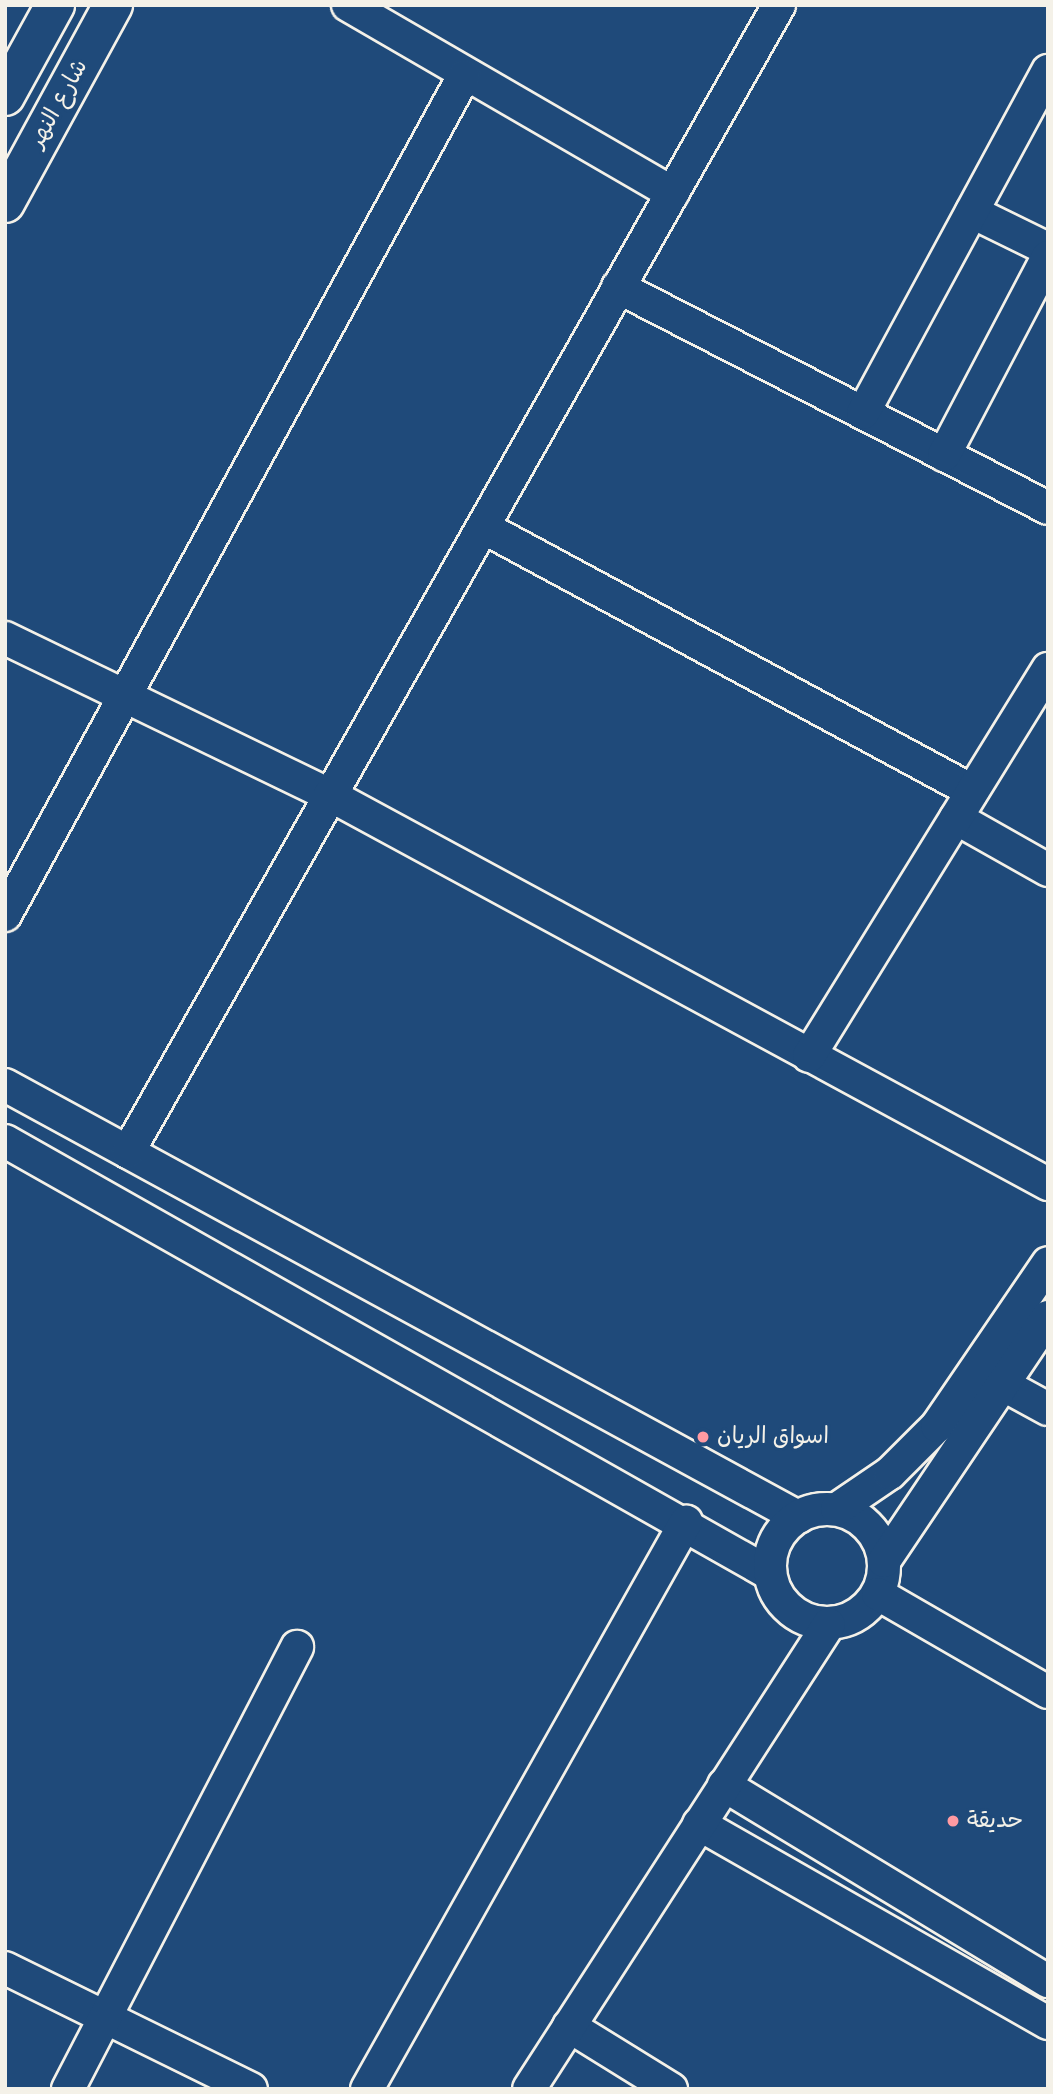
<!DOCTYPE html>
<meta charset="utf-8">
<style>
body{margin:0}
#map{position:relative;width:1053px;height:2094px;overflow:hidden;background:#1f4a7a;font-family:Mynerve,"Playpen Sans Arabic",sans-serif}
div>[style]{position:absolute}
.roads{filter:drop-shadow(2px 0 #f4f1e8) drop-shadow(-2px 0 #f4f1e8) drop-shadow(0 2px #f4f1e8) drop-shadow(0 -2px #f4f1e8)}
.minor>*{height:32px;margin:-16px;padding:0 16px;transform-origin:16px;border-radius:16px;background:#1f4a7a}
.minor>.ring{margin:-16px;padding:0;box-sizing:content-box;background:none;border:32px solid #1f4a7a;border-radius:50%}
.secondary>*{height:38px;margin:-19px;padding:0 19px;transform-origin:19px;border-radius:19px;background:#1f4a7a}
.dots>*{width:19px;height:19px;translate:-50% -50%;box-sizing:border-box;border:4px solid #1f4a7a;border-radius:50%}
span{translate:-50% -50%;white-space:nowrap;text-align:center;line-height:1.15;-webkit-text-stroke:6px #1f4a7a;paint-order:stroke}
.street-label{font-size:23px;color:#f4f1e8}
.poi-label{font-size:23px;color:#f4f1e8}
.left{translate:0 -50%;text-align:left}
.frame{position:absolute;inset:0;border:7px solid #f4f1e8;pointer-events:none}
</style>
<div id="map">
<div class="roads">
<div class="minor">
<div style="left:348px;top:5px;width:375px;rotate:30.1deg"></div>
<div style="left:972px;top:212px;width:85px;rotate:26deg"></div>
<div style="left:618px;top:287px;width:483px;rotate:27.2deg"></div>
<div style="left:863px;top:413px;width:389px;rotate:-61.6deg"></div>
<div style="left:944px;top:455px;width:224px;rotate:-62.3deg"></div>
<div style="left:483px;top:527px;width:556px;rotate:28.36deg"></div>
<div style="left:5px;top:638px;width:361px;rotate:25.8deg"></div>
<div style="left:330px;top:795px;width:817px;rotate:28.45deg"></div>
<div style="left:956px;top:818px;width:106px;rotate:29.5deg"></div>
<div style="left:5px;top:915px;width:956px;rotate:-61.32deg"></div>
<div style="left:809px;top:1056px;width:455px;rotate:-58.3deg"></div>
<div style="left:5px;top:1085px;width:903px;rotate:28.58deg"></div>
<div style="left:5px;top:1141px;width:878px;rotate:29.49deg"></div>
<div style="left:128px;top:1152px;width:1319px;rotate:-60.42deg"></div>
<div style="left:1004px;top:1385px;width:50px;rotate:28.6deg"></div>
<div class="ring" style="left:770px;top:1509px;width:82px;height:82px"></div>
<div style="left:837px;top:1509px;width:64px;rotate:-34.2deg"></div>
<div style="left:890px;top:1473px;width:66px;rotate:-45deg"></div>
<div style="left:937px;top:1426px;width:197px;rotate:-55.7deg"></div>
<div style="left:884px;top:1561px;width:294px;rotate:-56.1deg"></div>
<div style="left:878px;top:1594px;width:196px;rotate:30deg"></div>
<div style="left:724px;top:1785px;width:379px;rotate:31.2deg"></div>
<div style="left:699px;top:1824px;width:402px;rotate:29.7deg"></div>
<div style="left:5px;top:1968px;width:274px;rotate:26.2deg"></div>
<div style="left:569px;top:2026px;width:120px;rotate:31.7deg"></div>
<div style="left:68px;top:2089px;width:498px;rotate:-62.6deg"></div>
<div style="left:367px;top:2089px;width:651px;rotate:-60.64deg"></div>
<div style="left:529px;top:2089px;width:553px;rotate:-57.17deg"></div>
</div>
<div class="secondary">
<div style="left:5px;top:96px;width:104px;rotate:-61.2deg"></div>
<div style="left:5px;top:203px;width:226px;rotate:-61.4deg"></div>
</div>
</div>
<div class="dots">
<div style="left:703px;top:1437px;background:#ff9aa2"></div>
<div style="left:953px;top:1821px;background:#ff9aa2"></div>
</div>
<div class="street-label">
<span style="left:59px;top:104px;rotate:-61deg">شارع النهر</span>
</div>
<div class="poi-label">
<span class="left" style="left:717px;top:1437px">اسواق الريان</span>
<span class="left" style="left:967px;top:1821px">حديقة</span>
</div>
<div class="frame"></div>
</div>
